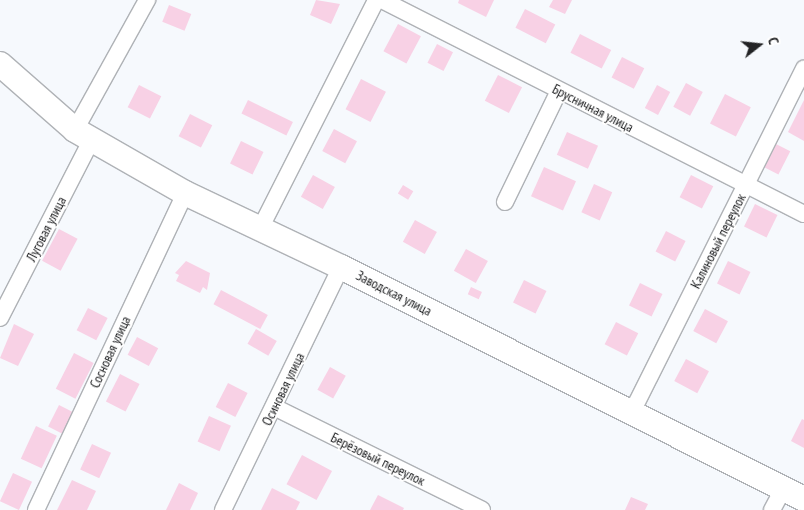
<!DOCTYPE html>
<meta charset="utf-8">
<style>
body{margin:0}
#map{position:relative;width:804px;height:510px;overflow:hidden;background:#f6f9fd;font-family:"PT Sans Narrow",sans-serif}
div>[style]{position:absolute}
.building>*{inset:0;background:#f8d1e5;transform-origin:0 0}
.roads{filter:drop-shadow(1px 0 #afb2b6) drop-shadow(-1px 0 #afb2b6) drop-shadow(0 1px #afb2b6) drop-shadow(0 -1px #afb2b6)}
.street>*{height:16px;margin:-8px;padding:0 8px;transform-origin:8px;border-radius:8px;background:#fff}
.secondary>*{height:24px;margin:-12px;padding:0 12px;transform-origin:12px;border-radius:12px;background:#fff}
span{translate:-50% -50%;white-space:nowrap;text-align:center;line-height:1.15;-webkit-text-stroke:4px #fff;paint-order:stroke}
.street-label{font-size:14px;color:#222325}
.north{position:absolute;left:734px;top:20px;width:50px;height:50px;-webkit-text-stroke:4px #fff;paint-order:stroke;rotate:74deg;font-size:14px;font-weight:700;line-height:20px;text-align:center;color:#222325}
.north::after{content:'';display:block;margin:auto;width:18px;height:22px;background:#222325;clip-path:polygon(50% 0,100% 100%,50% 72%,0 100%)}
</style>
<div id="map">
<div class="building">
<div style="clip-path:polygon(316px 0,340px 4px,331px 24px,310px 15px)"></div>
<div style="clip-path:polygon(459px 0,494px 0,486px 17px,458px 3px)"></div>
<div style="clip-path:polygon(553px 0,572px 0,565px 14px,549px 7px)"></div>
<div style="left:169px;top:5px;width:24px;height:18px;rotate:22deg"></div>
<div style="left:525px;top:9px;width:34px;height:21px;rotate:27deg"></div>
<div style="left:398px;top:24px;width:26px;height:31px;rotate:28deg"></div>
<div style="left:580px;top:34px;width:35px;height:21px;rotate:27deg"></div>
<div style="left:437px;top:44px;width:18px;height:21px;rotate:27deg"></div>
<div style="left:622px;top:57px;width:25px;height:23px;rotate:27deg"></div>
<div style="left:498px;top:75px;width:27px;height:29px;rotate:27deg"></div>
<div style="left:361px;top:79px;width:28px;height:34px;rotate:27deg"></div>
<div style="left:686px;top:83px;width:19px;height:27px;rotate:28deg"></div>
<div style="left:139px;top:85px;width:25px;height:25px;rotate:27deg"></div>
<div style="left:657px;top:85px;width:15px;height:26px;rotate:28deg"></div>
<div style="left:725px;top:94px;width:29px;height:33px;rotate:27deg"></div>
<div style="left:248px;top:100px;width:50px;height:15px;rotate:26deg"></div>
<div style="clip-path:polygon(804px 100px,804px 141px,788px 132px)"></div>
<div style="left:190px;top:114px;width:25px;height:25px;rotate:27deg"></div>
<div style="left:334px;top:129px;width:26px;height:25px;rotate:28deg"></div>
<div style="left:567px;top:132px;width:34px;height:25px;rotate:24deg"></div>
<div style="left:241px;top:141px;width:25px;height:25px;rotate:26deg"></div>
<div style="left:776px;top:144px;width:16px;height:26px;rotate:27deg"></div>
<div style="left:544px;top:167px;width:35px;height:32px;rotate:24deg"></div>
<div style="left:313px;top:175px;width:25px;height:25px;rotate:29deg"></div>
<div style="left:691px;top:175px;width:25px;height:25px;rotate:27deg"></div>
<div style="left:594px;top:184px;width:20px;height:31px;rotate:24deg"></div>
<div style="left:403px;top:185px;width:12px;height:10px;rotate:31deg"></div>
<div style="left:755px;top:204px;width:25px;height:25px;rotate:26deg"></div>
<div style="left:415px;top:220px;width:25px;height:25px;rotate:29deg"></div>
<div style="left:59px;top:229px;width:21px;height:36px;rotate:28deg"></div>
<div style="left:666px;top:231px;width:22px;height:23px;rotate:27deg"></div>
<div style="left:466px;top:249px;width:25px;height:25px;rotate:29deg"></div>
<div style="clip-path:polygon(186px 261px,210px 273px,207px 290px,203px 287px,200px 293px,176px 281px,179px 275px,175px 273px)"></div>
<div style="left:728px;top:261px;width:25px;height:25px;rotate:26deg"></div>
<div style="left:524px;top:280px;width:25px;height:25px;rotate:26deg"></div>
<div style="left:640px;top:283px;width:25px;height:25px;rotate:26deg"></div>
<div style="left:471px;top:287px;width:12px;height:8px;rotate:24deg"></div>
<div style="left:221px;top:290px;width:53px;height:16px;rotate:28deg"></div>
<div style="left:88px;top:308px;width:22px;height:25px;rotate:27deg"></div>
<div style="left:705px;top:309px;width:26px;height:25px;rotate:28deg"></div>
<div style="left:616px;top:322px;width:25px;height:25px;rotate:27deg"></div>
<div style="clip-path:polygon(14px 324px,34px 334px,18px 366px,0 358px)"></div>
<div style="left:256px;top:329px;width:24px;height:17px;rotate:30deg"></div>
<div style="left:137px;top:337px;width:24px;height:20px;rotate:28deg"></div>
<div style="left:74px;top:353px;width:22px;height:40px;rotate:27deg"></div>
<div style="left:686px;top:359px;width:26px;height:25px;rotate:28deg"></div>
<div style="left:330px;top:367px;width:18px;height:26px;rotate:29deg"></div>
<div style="left:120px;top:374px;width:22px;height:31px;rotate:27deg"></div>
<div style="left:228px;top:383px;width:22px;height:27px;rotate:27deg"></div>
<div style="left:59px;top:405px;width:16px;height:24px;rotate:27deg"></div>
<div style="left:209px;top:416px;width:24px;height:28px;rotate:24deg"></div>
<div style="clip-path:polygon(802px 419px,804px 420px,804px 448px,791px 441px)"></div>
<div style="left:36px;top:426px;width:23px;height:36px;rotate:25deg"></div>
<div style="left:92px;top:444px;width:21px;height:28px;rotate:25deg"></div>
<div style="left:302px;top:455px;width:34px;height:33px;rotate:28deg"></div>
<div style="left:13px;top:473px;width:21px;height:31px;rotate:25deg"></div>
<div style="clip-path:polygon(72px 480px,96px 491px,87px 510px,57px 510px)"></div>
<div style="clip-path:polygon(179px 483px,198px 493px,190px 510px,166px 510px)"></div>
<div style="clip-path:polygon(272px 488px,300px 502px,296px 510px,261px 510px)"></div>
<div style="clip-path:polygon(378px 495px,404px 508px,403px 510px,370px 510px)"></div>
<div style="clip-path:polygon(631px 497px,648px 504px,645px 510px,625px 510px)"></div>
</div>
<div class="roads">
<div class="street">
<div style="left:382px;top:0;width:473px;rotate:26.9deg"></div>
<div style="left:75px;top:130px;width:149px;rotate:-61deg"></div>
<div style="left:505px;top:202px;width:123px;rotate:-64.1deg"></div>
<div style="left:260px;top:229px;width:257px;rotate:-63.1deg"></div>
<div style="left:0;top:318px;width:199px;rotate:-62.8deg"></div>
<div style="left:274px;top:407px;width:232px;rotate:26.3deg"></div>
<div style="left:632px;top:412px;width:384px;rotate:-63.4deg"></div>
<div style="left:36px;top:510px;width:350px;rotate:-64.8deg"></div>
<div style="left:223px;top:510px;width:270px;rotate:-64.1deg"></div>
<div style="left:772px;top:510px;width:24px;rotate:-62deg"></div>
</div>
<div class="secondary">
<div style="left:0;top:64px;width:100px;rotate:41.3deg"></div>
<div style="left:75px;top:130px;width:127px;rotate:29.8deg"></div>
<div style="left:185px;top:193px;width:173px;rotate:25.4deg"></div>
<div style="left:341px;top:267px;width:518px;rotate:26.61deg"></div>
</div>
</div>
<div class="street-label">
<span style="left:593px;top:108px;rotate:27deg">Брусничная улица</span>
<span style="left:46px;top:229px;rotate:-63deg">Луговая улица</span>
<span style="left:718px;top:241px;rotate:-63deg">Калиновый переулок</span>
<span style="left:394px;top:293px;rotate:27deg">Заводская улица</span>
<span style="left:110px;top:352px;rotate:-65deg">Сосновая улица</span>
<span style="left:283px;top:389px;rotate:-64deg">Осиновая улица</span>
<span style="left:378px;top:459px;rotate:26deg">Берёзовый переулок</span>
</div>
<div class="north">С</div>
</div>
